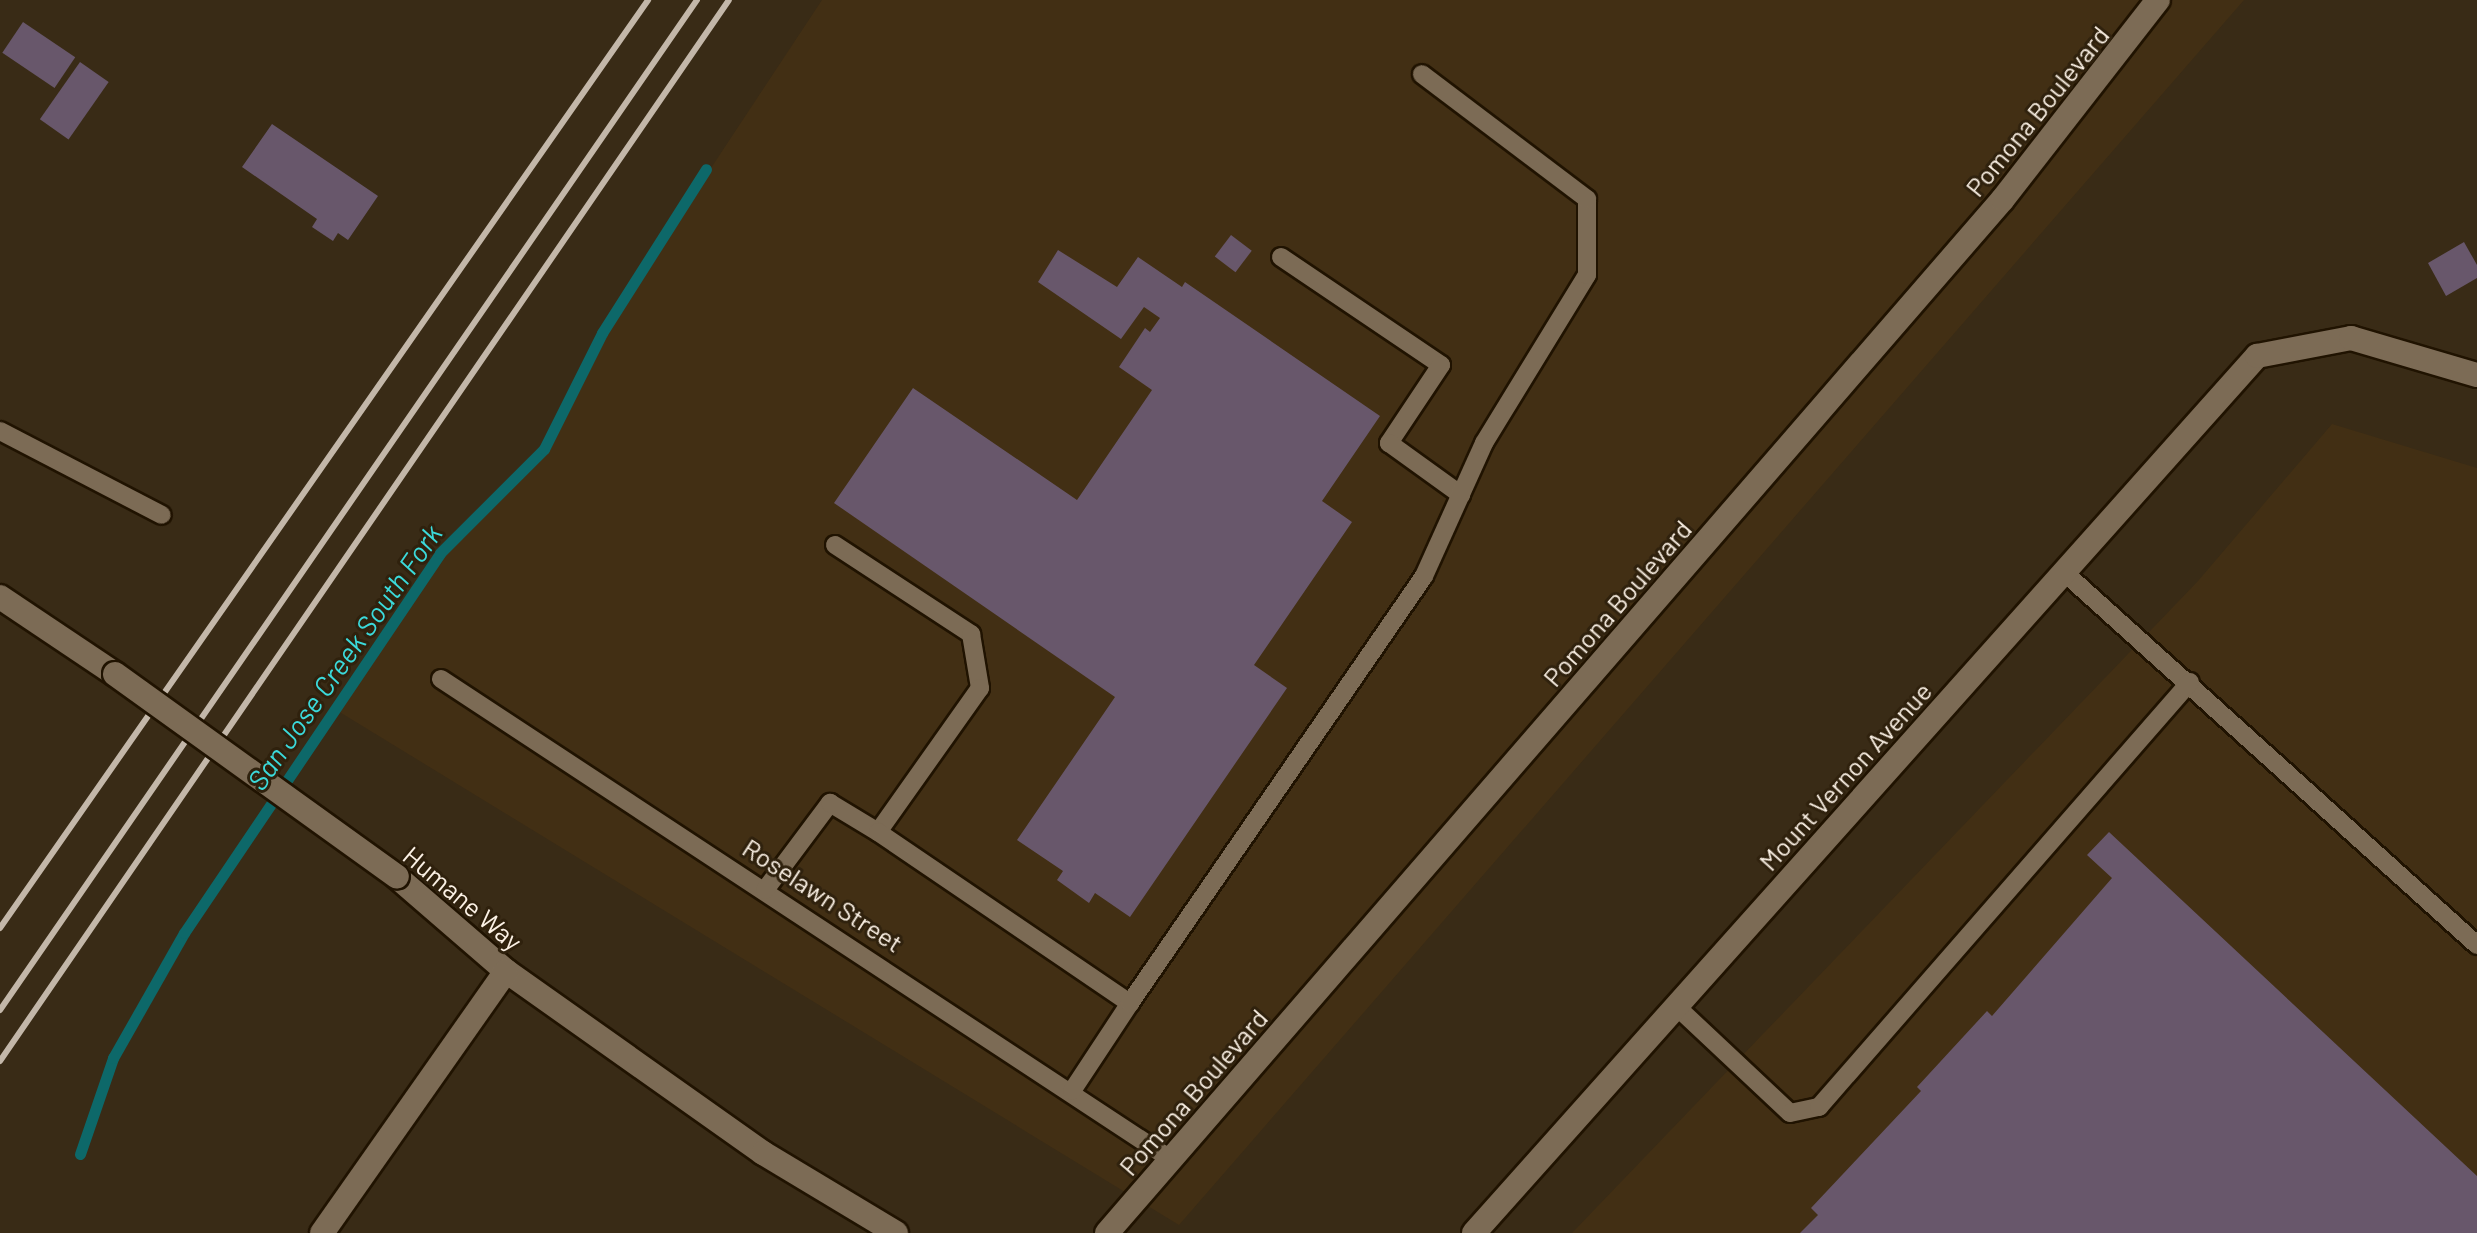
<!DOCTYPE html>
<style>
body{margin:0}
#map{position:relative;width:2477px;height:1233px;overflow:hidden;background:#392b16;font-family:Barlow,sans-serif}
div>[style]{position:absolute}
.built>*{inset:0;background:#422f14}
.stream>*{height:11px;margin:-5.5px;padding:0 5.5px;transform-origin:5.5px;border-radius:5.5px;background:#0d6869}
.building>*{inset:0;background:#68576b;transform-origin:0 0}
.roads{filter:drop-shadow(2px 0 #201301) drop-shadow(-2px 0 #201301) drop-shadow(0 2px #201301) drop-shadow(0 -2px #201301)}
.lane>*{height:18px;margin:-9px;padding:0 9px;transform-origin:9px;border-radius:9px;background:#7c6b55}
.street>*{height:24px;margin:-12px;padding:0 12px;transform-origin:12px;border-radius:12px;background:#7c6b55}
.secondary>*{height:24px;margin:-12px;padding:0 12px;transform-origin:12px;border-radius:12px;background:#7c6b55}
.rail>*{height:6px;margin:-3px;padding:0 3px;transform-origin:3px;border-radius:3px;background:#c3b7a9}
.bridges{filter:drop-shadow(2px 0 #201301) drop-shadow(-2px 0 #201301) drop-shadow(0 2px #201301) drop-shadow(0 -2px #201301)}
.secondary-bridge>*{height:24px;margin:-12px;padding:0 12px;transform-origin:12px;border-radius:12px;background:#7c6b55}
span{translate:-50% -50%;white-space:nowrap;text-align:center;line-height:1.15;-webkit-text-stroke:6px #2f210d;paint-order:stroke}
.street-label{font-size:26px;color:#fbf1e5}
.water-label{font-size:28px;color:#3bdadb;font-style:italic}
</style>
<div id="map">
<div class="built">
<div style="clip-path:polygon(822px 0,2244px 0,1179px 1225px,333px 708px,440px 553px,544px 449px,602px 333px)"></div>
<div style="clip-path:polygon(2332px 424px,2477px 468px,2477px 1233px,1572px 1233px,2198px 581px)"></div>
</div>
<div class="stream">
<div style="left:80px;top:1154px;width:102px;rotate:-71deg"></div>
<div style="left:113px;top:1058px;width:144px;rotate:-60.4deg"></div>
<div style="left:184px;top:933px;width:458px;rotate:-56deg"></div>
<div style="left:440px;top:553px;width:147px;rotate:-45deg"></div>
<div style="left:544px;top:449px;width:130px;rotate:-63.4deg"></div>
<div style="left:602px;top:333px;width:194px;rotate:-57.6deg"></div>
</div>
<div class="building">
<div style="left:23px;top:22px;width:63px;height:37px;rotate:34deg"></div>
<div style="left:80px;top:62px;width:35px;height:70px;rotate:35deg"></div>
<div style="clip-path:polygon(272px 124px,378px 196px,348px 240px,338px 233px,333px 241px,312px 227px,317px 219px,242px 167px)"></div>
<div style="left:1231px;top:235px;width:26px;height:27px;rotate:37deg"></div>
<div style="clip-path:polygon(2464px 242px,2477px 265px,2477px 278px,2446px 296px,2428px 263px)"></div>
<div style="clip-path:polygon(1058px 250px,1117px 287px,1138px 257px,1182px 287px,1185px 282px,1380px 416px,1322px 501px,1352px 522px,1254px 665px,1287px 688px,1130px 917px,1095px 893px,1089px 903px,1057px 880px,1063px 871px,1017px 840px,1115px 697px,834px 503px,913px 388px,1077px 500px,1152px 390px,1119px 367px,1145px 328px,1150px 332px,1160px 318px,1144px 307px,1121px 339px,1038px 282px)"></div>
<div style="clip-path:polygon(2109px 832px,2477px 1176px,2477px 1233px,1800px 1233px,1818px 1215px,1811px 1208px,1921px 1091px,1917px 1087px,1987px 1011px,1992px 1016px,2112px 878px,2087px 855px)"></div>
</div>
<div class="roads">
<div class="lane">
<div style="left:1281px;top:257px;width:193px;rotate:34deg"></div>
<div style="left:1441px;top:365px;width:94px;rotate:123.7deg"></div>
<div style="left:1389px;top:443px;width:89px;rotate:35.8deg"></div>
<div style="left:0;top:431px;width:182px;rotate:27.4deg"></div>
<div style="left:835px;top:545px;width:163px;rotate:33.2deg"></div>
<div style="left:971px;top:634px;width:55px;rotate:80.5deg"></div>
<div style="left:980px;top:688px;width:176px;rotate:125.3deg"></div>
<div style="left:2065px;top:573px;width:555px;rotate:42.08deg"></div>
<div style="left:441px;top:679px;width:875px;rotate:33.35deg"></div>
<div style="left:765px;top:890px;width:109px;rotate:-53.2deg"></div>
<div style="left:830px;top:803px;width:56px;rotate:31.1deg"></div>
<div style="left:878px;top:832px;width:305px;rotate:34.2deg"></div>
<div style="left:1130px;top:1003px;width:105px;rotate:123.4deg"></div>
<div style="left:1130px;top:1003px;width:518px;rotate:-55.45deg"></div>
<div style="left:1424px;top:576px;width:146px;rotate:-65.7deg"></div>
<div style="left:1484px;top:443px;width:197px;rotate:-58.5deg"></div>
<div style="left:1587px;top:275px;width:76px;rotate:-90deg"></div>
<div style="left:1587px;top:199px;width:207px;rotate:-142.9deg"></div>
<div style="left:1676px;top:1006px;width:156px;rotate:43.2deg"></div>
<div style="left:1790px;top:1113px;width:30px;rotate:-12deg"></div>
<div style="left:1819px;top:1107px;width:564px;rotate:-48.88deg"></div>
</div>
<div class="street">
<div style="left:1474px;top:1233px;width:1176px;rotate:-48.24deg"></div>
<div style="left:2257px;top:356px;width:96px;rotate:-10.8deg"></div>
<div style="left:2351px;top:338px;width:131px;rotate:16.4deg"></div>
</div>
<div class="secondary">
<div style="left:0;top:597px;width:138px;rotate:33.8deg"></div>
<div style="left:397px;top:877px;width:144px;rotate:40.8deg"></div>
<div style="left:506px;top:971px;width:315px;rotate:35.3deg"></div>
<div style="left:763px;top:1153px;width:155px;rotate:31deg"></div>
<div style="left:322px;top:1233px;width:320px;rotate:-54.9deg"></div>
<div style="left:1107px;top:1233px;width:1368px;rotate:-49.09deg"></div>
<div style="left:2003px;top:199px;width:252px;rotate:-52.1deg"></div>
</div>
</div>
<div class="rail">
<div style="left:0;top:928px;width:1132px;rotate:-55.07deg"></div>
<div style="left:0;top:1010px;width:1227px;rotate:-55.39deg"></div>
<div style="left:0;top:1061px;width:1287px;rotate:-55.51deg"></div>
</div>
<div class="bridges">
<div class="secondary-bridge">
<div style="left:115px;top:674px;width:347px;rotate:35.7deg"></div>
</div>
</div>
<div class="street-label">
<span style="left:2037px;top:111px;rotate:-51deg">Pomona Boulevard</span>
<span style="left:1617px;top:603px;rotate:-49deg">Pomona Boulevard</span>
<span style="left:1845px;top:776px;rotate:-48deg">Mount Vernon Avenue</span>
<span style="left:823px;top:895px;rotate:33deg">Roselawn Street</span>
<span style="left:463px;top:898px;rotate:40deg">Humane Way</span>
<span style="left:1193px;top:1092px;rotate:-49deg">Pomona Boulevard</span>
</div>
<div class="water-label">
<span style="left:344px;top:657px;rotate:-55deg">San Jose Creek South Fork</span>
</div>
</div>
